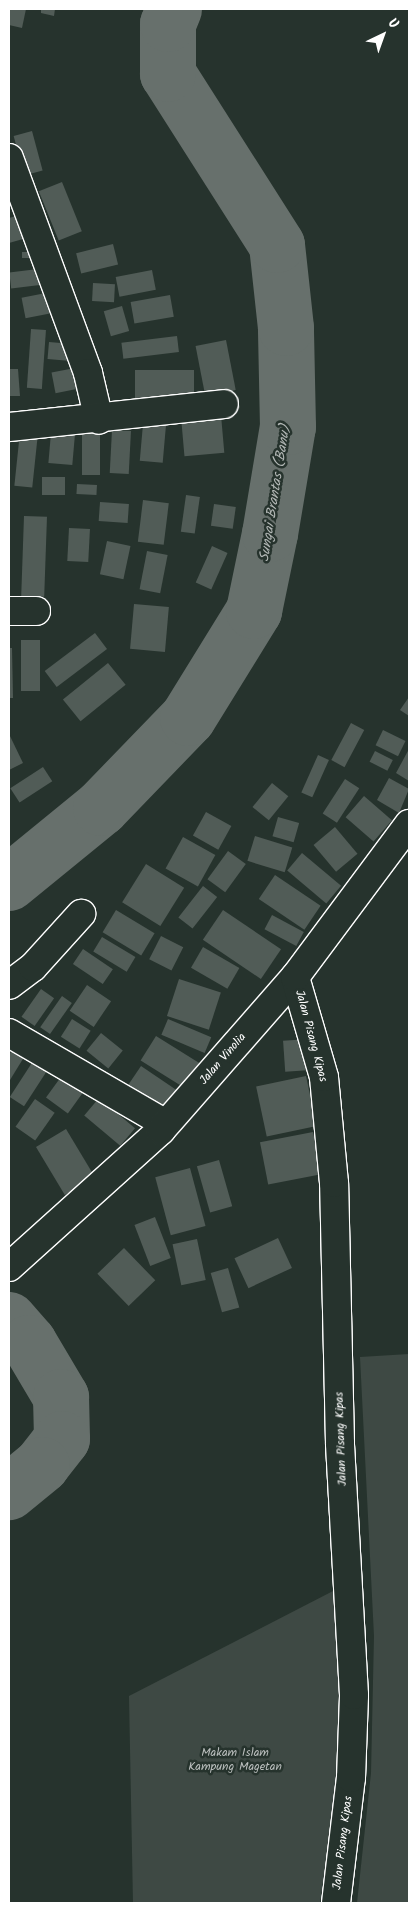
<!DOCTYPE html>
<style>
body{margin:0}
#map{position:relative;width:418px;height:1912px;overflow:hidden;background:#26332d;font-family:Kalam,sans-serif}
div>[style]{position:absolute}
.green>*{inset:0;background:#3e4944}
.river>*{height:56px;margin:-28px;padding:0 28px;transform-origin:28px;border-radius:28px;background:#67706c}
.building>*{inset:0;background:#515c57;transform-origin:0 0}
.roads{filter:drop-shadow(1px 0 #fff) drop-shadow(-1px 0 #fff) drop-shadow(0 1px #fff) drop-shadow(0 -1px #fff)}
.minor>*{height:28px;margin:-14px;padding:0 14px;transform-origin:14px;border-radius:14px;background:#26332d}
.tertiary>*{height:28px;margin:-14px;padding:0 14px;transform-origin:14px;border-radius:14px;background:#26332d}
span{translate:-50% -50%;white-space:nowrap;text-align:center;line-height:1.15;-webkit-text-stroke:5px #26332d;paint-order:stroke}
.street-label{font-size:12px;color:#fff}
.park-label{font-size:12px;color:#bbbfbe}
.water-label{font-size:14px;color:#b3b8b6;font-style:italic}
.frame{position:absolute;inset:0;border:10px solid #fff;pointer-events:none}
.north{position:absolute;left:358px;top:10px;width:50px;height:50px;-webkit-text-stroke:4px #26332d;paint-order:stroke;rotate:42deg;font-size:14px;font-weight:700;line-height:20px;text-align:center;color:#fff}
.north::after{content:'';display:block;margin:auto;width:18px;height:22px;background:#fff;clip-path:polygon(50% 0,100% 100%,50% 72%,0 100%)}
</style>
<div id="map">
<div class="green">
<div style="clip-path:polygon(409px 1354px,409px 1903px,357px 1903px,371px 1773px,374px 1636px,360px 1357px)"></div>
<div style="clip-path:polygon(335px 1590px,343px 1744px,320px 1903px,133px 1903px,129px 1696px)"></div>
</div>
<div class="river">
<div style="left:9px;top:883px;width:119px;rotate:-39.2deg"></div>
<div style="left:101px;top:808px;width:125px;rotate:-46deg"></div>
<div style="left:188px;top:718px;width:126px;rotate:-58.3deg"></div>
<div style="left:254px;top:611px;width:79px;rotate:-78.3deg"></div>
<div style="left:270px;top:534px;width:109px;rotate:-80.5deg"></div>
<div style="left:288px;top:427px;width:99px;rotate:-91.2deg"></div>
<div style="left:286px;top:328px;width:83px;rotate:-96.2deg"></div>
<div style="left:277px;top:245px;width:203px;rotate:-122.5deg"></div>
<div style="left:168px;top:74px;width:50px;rotate:-90deg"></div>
<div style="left:168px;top:24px;width:16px;rotate:-68deg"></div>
<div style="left:9px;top:1320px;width:30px;rotate:49deg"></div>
<div style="left:29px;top:1343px;width:63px;rotate:59.3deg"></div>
<div style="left:61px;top:1397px;width:42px;rotate:88.6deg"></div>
<div style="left:62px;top:1439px;width:33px;rotate:128deg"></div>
<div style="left:42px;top:1465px;width:43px;rotate:140.7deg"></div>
</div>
<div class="building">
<div style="clip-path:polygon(9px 9px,26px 9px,22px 28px,9px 25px)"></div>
<div style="clip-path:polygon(41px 9px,55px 9px,54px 16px,41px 13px)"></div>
<div style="left:32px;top:131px;width:41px;height:19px;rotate:75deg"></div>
<div style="left:62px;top:182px;width:53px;height:25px;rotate:68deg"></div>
<div style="clip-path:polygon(23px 214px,30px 237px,9px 243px,9px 218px)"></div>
<div style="left:113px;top:244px;width:21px;height:38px;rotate:76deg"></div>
<div style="left:38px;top:252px;width:6px;height:16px;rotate:90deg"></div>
<div style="left:46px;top:268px;width:16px;height:37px;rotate:83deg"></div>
<div style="left:152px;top:270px;width:20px;height:37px;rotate:79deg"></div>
<div style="left:93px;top:283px;width:22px;height:18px;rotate:3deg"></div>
<div style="left:51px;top:292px;width:21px;height:30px;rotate:79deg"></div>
<div style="left:170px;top:295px;width:22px;height:40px;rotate:80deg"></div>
<div style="left:122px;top:306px;width:26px;height:19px;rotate:74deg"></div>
<div style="left:31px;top:329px;width:15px;height:59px;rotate:4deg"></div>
<div style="left:177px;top:336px;width:16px;height:56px;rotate:83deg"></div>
<div style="left:226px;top:340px;width:51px;height:31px;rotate:79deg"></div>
<div style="left:49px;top:342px;width:23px;height:17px;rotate:5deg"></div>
<div style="left:80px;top:367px;width:21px;height:29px;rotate:79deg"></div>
<div style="clip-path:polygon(9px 369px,18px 369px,20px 396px,9px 396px)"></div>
<div style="left:194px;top:370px;width:28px;height:59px;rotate:90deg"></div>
<div style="left:221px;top:415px;width:38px;height:40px;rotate:85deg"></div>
<div style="left:143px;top:424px;width:23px;height:37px;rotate:5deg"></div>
<div style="left:82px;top:425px;width:18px;height:50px"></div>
<div style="left:112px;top:430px;width:19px;height:43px;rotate:3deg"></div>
<div style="left:20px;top:432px;width:18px;height:54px;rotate:6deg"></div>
<div style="left:51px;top:433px;width:24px;height:30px;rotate:5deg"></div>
<div style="left:42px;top:477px;width:23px;height:18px"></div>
<div style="left:77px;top:484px;width:20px;height:10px;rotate:3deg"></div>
<div style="left:186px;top:495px;width:14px;height:37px;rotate:8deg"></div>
<div style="left:143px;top:500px;width:26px;height:42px;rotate:7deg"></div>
<div style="left:100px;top:502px;width:29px;height:19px;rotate:4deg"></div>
<div style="left:214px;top:504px;width:22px;height:22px;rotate:8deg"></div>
<div style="left:24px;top:516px;width:23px;height:80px;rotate:2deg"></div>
<div style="left:69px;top:528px;width:21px;height:33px;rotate:3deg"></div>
<div style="left:107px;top:541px;width:24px;height:34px;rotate:12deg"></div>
<div style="left:212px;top:546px;width:17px;height:40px;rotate:24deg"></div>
<div style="left:147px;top:551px;width:21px;height:39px;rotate:11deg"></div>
<div style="left:134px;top:604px;width:35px;height:45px;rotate:5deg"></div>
<div style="left:95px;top:633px;width:20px;height:63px;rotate:53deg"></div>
<div style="left:21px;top:640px;width:19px;height:51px"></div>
<div style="clip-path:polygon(9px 648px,12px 648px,13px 698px,9px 698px)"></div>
<div style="left:108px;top:663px;width:28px;height:58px;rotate:51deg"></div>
<div style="clip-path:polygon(409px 697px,409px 716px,400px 710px)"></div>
<div style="left:351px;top:723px;width:15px;height:42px;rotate:28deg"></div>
<div style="left:383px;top:730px;width:25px;height:17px;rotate:26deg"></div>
<div style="clip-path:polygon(9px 734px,23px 763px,9px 770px)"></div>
<div style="clip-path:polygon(409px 749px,409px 781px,396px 773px)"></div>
<div style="left:375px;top:751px;width:20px;height:12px;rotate:27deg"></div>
<div style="left:318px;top:755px;width:12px;height:41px;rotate:24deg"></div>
<div style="left:43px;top:767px;width:17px;height:39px;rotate:57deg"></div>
<div style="clip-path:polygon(389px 778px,409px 789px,399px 813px,377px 800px)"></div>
<div style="left:345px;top:779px;width:17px;height:41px;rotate:33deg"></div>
<div style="left:272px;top:783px;width:21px;height:31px;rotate:39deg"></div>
<div style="left:364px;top:796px;width:37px;height:28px;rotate:41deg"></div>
<div style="left:206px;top:812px;width:29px;height:27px;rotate:29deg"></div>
<div style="left:278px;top:817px;width:22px;height:20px;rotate:16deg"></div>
<div style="left:335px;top:827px;width:35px;height:28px;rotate:50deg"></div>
<div style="left:255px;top:836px;width:39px;height:26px;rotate:17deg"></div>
<div style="left:183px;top:837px;width:37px;height:36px;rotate:29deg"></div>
<div style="left:228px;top:851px;width:22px;height:35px;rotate:36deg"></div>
<div style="left:302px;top:853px;width:51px;height:23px;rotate:40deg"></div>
<div style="left:146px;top:864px;width:45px;height:45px;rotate:32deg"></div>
<div style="left:275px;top:875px;width:55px;height:29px;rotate:34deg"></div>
<div style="left:203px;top:886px;width:18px;height:40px;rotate:38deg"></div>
<div style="left:116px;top:910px;width:45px;height:26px;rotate:31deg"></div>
<div style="left:223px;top:910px;width:70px;height:36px;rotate:34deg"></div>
<div style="left:272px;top:915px;width:36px;height:16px;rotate:28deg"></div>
<div style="left:161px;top:936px;width:25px;height:26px;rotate:27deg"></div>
<div style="left:102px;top:937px;width:39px;height:17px;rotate:31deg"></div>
<div style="left:203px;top:947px;width:42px;height:24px;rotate:30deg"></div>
<div style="left:83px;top:949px;width:36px;height:18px;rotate:34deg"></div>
<div style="left:179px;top:979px;width:44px;height:39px;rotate:18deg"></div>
<div style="left:87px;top:985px;width:29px;height:31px;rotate:34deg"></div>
<div style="left:41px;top:989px;width:16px;height:34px;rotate:35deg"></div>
<div style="left:62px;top:996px;width:12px;height:38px;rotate:35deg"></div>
<div style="left:72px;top:1019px;width:22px;height:21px;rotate:32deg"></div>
<div style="left:168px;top:1019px;width:47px;height:17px;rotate:23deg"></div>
<div style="left:101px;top:1033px;width:28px;height:23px;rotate:39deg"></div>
<div style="left:156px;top:1036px;width:51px;height:29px;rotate:32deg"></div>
<div style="left:309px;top:1039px;width:31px;height:26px;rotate:86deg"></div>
<div style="clip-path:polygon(17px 1042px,29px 1049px,10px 1080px,9px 1055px)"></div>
<div style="left:37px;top:1055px;width:17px;height:50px;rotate:33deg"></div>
<div style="left:141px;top:1066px;width:53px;height:29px;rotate:34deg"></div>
<div style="left:66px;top:1070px;width:27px;height:34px;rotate:36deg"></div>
<div style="left:306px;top:1076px;width:51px;height:51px;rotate:78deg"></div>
<div style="left:99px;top:1098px;width:47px;height:23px;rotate:40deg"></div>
<div style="left:35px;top:1099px;width:24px;height:34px;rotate:35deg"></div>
<div style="left:66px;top:1129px;width:56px;height:35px;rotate:59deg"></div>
<div style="left:313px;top:1132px;width:43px;height:54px;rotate:79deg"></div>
<div style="left:219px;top:1160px;width:48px;height:23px;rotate:74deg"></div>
<div style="left:190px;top:1168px;width:60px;height:36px;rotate:75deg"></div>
<div style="left:155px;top:1217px;width:44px;height:22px;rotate:69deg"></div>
<div style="left:278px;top:1238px;width:33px;height:48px;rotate:65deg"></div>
<div style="left:197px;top:1239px;width:42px;height:25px;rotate:78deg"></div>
<div style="left:124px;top:1248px;width:45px;height:37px;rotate:46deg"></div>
<div style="left:228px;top:1268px;width:41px;height:18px;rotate:74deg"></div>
</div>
<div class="roads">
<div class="minor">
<div style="left:9px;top:158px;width:229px;rotate:69.8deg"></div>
<div style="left:88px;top:373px;width:48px;rotate:76.8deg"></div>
<div style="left:9px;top:427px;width:216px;rotate:-6.1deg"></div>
<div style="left:9px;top:611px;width:27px"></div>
<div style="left:9px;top:985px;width:30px;rotate:-37deg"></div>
<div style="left:33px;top:967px;width:72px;rotate:-47.8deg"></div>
<div style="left:9px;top:1033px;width:181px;rotate:30.1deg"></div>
<div style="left:9px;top:1267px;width:205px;rotate:-42deg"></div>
<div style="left:161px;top:1130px;width:203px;rotate:-48.8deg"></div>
</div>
<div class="tertiary">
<div style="left:336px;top:1903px;width:126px;rotate:-83.2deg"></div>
<div style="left:351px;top:1778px;width:83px;rotate:-87.9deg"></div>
<div style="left:354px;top:1695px;width:252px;rotate:-93.2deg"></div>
<div style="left:340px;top:1443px;width:260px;rotate:-91.3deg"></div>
<div style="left:334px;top:1183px;width:106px;rotate:-95.4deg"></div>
<div style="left:324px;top:1077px;width:104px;rotate:-106.2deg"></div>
<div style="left:295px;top:977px;width:191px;rotate:-53.3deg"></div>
</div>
</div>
<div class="street-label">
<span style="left:311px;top:1036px;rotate:75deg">Jalan Pisang Kipas</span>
<span style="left:223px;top:1059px;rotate:-49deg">Jalan Vinolia</span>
<span style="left:341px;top:1439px;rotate:-92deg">Jalan Pisang Kipas</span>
<span style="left:343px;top:1843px;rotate:-83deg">Jalan Pisang Kipas</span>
</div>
<div class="park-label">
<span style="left:235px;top:1760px">Makam Islam<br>Kampung Magetan</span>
</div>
<div class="water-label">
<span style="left:275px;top:493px;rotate:-81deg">Sungai Brantas (Banu)</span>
</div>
<div class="frame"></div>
<div class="north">U</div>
</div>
